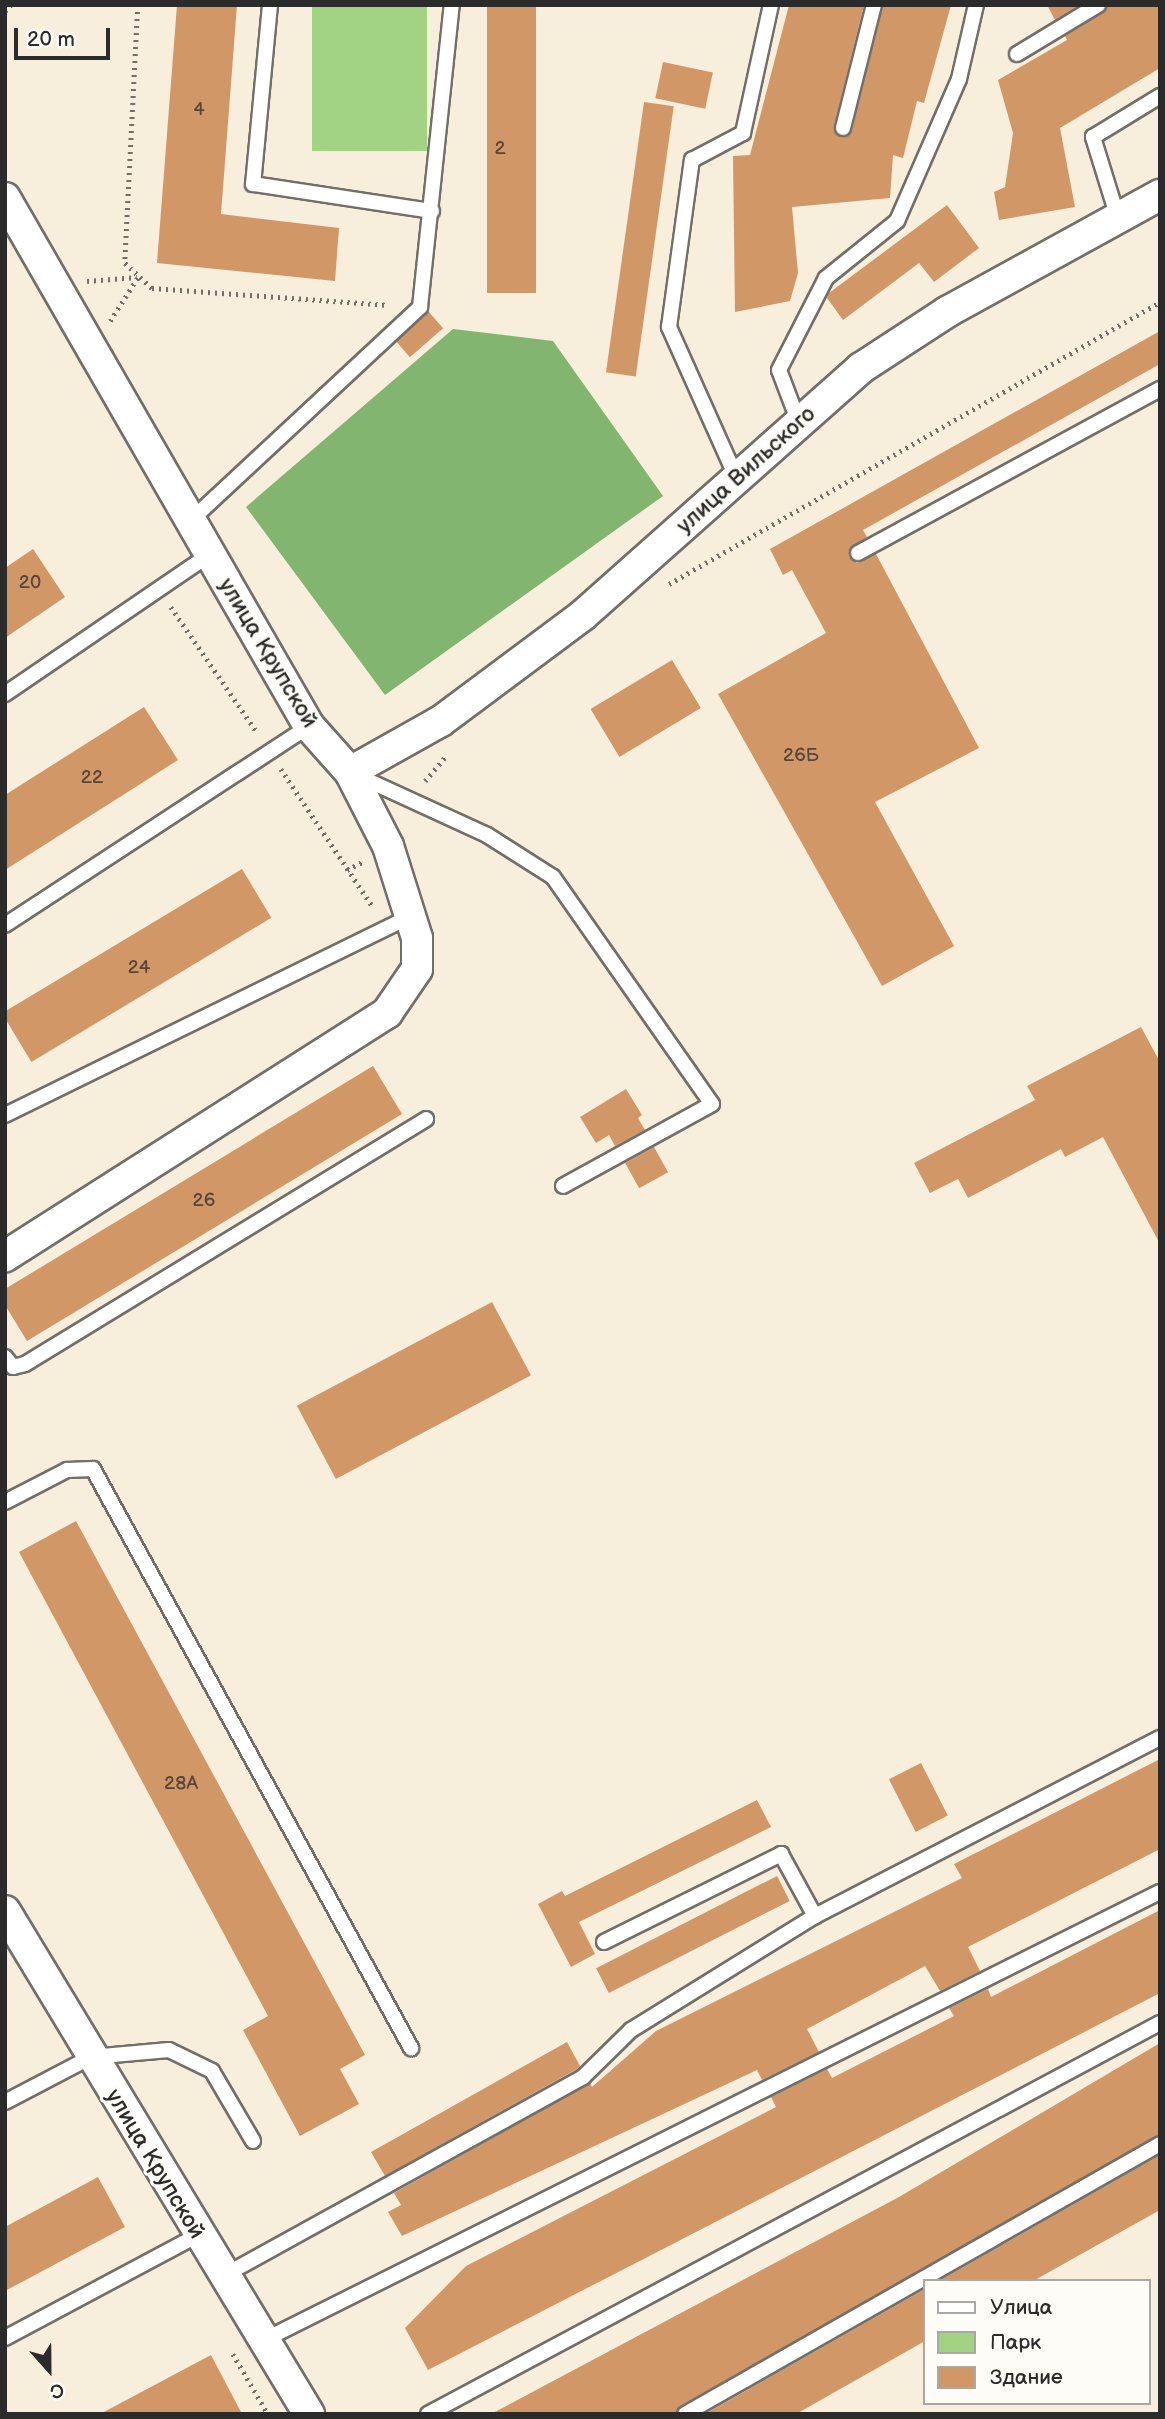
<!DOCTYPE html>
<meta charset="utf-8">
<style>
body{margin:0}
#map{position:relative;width:1165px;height:2419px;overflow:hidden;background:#f7eedc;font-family:"Balsamiq Sans",sans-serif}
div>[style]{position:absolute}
.green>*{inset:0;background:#a2d382;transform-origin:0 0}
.forest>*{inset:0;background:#81b570}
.building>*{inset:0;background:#d29767;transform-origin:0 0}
.path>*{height:4.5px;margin-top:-2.25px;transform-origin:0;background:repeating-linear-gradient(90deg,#726f69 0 2px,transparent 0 7px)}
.roads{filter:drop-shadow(2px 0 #726f69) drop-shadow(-2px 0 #726f69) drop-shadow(0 2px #726f69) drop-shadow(0 -2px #726f69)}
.service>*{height:14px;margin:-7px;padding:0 7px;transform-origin:7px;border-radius:7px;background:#fff}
.minor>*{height:30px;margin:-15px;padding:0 15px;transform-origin:15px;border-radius:15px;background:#fff}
span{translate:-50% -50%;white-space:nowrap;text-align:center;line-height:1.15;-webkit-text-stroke:6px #fdfcf7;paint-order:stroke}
.number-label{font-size:19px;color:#55463a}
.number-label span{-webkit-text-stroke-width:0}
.street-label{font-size:23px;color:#2b2b2b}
.frame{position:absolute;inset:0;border:7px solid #2b2b2b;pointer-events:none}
.legend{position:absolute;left:923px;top:2279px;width:228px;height:126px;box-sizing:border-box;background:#fdfcf7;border:2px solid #a9a8a5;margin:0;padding:9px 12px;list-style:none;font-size:21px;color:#2b2b2b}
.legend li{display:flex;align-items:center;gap:14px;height:35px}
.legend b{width:35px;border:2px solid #a9a8a5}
.north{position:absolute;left:14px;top:2335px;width:70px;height:70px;-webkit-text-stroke:5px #fdfcf7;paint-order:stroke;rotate:159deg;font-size:19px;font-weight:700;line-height:28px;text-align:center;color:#2b2b2b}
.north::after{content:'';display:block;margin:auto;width:24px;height:32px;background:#2b2b2b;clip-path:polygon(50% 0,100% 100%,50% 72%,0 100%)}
.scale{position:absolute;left:14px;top:28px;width:96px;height:32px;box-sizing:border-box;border:4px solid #2b2b2b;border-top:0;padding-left:9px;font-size:21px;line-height:24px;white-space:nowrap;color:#2b2b2b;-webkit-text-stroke:5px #fdfcf7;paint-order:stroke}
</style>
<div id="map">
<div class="green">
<div style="left:312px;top:5px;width:115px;height:146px"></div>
</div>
<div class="forest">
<div style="clip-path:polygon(453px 329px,553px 341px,663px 496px,385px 695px,246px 507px)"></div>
</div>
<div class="building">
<div style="clip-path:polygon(177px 5px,237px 5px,221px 214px,339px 228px,335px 281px,157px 263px)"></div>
<div style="left:487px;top:5px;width:49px;height:288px"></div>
<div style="clip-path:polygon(789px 5px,864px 5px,834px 126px,841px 137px,852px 130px,883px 5px,951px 5px,924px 103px,917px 101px,903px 158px,893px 155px,890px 198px,792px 207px,798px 273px,790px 301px,735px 312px,733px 156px,750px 155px)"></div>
<div style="clip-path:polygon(1047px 5px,1079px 5px,1055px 20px)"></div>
<div style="clip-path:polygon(1108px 5px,1160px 5px,1160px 68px,1060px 128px,1075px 207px,999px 220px,994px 192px,1005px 187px,1013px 133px,998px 80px,1067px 40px,1065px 36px,1103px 13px)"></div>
<div style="left:663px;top:62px;width:51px;height:37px;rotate:12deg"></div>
<div style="left:644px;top:102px;width:30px;height:273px;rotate:8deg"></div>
<div style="clip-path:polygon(947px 205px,979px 248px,934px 282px,919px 263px,843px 320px,827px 298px,829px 293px)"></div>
<div style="left:428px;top:311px;width:23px;height:44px;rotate:49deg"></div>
<div style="clip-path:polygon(1160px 331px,1160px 364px,863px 530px,867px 537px,850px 549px,849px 557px,857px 563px,876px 554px,979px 748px,875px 802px,954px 946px,882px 986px,718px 694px,826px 633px,792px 570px,783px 575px,770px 549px)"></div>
<div style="clip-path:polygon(33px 549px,65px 597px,5px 638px,5px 568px)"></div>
<div style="left:672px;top:660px;width:56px;height:95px;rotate:59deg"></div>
<div style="clip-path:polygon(144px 707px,178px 760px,5px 870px,5px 795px)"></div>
<div style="left:242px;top:869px;width:57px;height:280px;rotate:59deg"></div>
<div style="clip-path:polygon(1141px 1027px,1160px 1062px,1160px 1244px,1103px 1137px,1065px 1157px,1061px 1149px,968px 1198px,958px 1179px,930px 1193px,914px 1163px,1035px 1100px,1027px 1086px)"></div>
<div style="clip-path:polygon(373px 1066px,402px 1114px,27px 1341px,5px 1305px,5px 1289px)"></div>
<div style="clip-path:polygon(626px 1089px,642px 1115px,638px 1118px,645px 1130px,615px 1146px,609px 1135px,596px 1143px,580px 1117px)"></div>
<div style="left:654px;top:1147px;width:29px;height:33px;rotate:61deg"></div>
<div style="left:492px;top:1302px;width:83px;height:221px;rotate:62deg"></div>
<div style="clip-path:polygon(76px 1521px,365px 2055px,340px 2069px,359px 2104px,300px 2136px,243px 2030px,268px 2016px,19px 1552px)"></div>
<div style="clip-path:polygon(1160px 1759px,1160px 1849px,968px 1947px,980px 1971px,940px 1991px,925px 1966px,807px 2029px,819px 2052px,762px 2080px,757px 2070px,402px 2236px,388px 2212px,401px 2205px,394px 2193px,590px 2083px,592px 2087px,656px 2031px,962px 1878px,954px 1864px)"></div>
<div style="left:921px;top:1763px;width:59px;height:36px;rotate:63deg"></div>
<div style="clip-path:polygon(757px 1800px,771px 1827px,579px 1922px,595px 1954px,571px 1967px,538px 1904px,562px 1891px,565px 1896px)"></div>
<div style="left:777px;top:1876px;width:28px;height:203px;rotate:63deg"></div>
<div style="clip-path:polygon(1160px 1910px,1160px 1993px,428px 2370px,405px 2328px,466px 2266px,776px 2107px,771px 2097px,827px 2069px,832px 2078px,954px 2016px,949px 2008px,988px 1989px,991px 1997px)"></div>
<div style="clip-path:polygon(567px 2042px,580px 2066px,577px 2069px,385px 2176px,371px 2152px)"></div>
<div style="clip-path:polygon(1160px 2043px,1160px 2134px,680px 2406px,675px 2414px,491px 2414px,899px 2197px)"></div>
<div style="clip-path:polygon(1160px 2155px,1160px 2210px,1033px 2281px,939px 2281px)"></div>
<div style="clip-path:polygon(98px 2177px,125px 2227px,5px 2291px,5px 2227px)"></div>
<div style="clip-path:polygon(925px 2289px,925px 2341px,796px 2414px,705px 2414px)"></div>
<div style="clip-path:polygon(211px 2355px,242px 2414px,100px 2414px)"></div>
</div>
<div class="path">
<div style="left:138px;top:5px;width:258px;rotate:92.9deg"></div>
<div style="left:125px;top:263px;width:37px;rotate:43deg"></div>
<div style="left:152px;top:288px;width:237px;rotate:4.1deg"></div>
<div style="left:5px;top:11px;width:8px;rotate:-45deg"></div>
<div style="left:87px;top:281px;width:50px;rotate:-4.6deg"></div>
<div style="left:110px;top:321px;width:52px;rotate:-57.5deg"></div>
<div style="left:669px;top:584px;width:566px;rotate:-29.87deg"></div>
<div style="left:171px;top:607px;width:152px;rotate:55.5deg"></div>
<div style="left:281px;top:769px;width:166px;rotate:56.3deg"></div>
<div style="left:425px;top:781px;width:33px;rotate:-50deg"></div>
<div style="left:347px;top:870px;width:17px;rotate:-28deg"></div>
<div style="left:233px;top:2354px;width:69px;rotate:59.7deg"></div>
</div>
<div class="roads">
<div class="service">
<div style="left:270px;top:5px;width:180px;rotate:95.4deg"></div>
<div style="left:253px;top:184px;width:181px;rotate:8.6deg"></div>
<div style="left:1017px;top:54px;width:95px;rotate:-31.2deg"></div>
<div style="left:843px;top:128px;width:127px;rotate:-75.9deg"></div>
<div style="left:1118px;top:218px;width:85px;rotate:-107.2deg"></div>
<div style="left:1093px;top:137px;width:79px;rotate:-31.5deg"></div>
<div style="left:798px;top:420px;width:53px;rotate:-110.8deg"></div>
<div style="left:779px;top:370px;width:103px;rotate:-62.9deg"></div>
<div style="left:826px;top:278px;width:91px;rotate:-38.8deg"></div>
<div style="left:897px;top:221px;width:155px;rotate:-66.4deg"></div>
<div style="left:959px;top:79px;width:76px;rotate:-77.1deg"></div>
<div style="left:737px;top:479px;width:167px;rotate:-114.1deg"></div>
<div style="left:669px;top:327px;width:169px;rotate:-82.2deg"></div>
<div style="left:692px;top:160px;width:58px;rotate:-27.9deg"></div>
<div style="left:743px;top:133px;width:131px;rotate:-77.7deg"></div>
<div style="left:190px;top:521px;width:314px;rotate:-42.9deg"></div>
<div style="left:420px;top:307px;width:304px;rotate:-84deg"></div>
<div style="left:858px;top:553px;width:344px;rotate:-28.5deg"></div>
<div style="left:5px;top:694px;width:247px;rotate:-34.3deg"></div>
<div style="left:354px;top:774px;width:146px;rotate:24.6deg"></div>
<div style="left:487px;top:835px;width:78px;rotate:32.5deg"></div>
<div style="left:553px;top:877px;width:277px;rotate:55deg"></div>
<div style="left:712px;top:1104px;width:170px;rotate:151.2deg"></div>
<div style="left:5px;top:925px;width:363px;rotate:-33.2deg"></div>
<div style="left:5px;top:1115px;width:452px;rotate:-26.1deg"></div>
<div style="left:5px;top:1357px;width:13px;rotate:51deg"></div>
<div style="left:13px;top:1367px;width:12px;rotate:-14deg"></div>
<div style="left:25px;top:1364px;width:470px;rotate:-31.4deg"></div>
<div style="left:5px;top:1502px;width:70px;rotate:-27.3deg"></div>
<div style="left:67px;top:1470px;width:26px;rotate:-2deg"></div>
<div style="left:93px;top:1469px;width:661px;rotate:61.22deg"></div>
<div style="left:604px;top:1942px;width:198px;rotate:-26.4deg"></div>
<div style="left:781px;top:1854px;width:71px;rotate:61.3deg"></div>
<div style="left:5px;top:2102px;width:97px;rotate:-27.6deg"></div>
<div style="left:91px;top:2057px;width:78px;rotate:-5.1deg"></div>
<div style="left:169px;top:2050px;width:48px;rotate:26deg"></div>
<div style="left:212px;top:2071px;width:81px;rotate:59.6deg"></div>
<div style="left:223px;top:2276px;width:411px;rotate:-28.9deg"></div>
<div style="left:583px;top:2077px;width:67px;rotate:-44.4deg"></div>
<div style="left:631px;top:2030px;width:216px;rotate:-31.8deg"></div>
<div style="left:815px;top:1916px;width:388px;rotate:-27.3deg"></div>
<div style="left:5px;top:2338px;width:219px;rotate:-28.1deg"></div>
<div style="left:264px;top:2340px;width:1002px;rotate:-26.57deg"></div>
<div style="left:428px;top:2414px;width:830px;rotate:-28.11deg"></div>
<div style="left:685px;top:2414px;width:546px;rotate:-29.61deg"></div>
</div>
<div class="minor">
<div style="left:5px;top:198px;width:609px;rotate:60.07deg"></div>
<div style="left:309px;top:726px;width:62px;rotate:48.3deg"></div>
<div style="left:350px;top:772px;width:83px;rotate:62.8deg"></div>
<div style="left:388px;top:846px;width:96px;rotate:72.5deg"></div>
<div style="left:417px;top:938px;width:31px;rotate:90deg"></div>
<div style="left:417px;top:969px;width:53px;rotate:124.3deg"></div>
<div style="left:387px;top:1013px;width:453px;rotate:147.5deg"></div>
<div style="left:350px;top:772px;width:104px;rotate:-29.3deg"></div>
<div style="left:441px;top:721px;width:177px;rotate:-36.7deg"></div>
<div style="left:583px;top:615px;width:372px;rotate:-41.6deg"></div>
<div style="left:861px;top:368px;width:103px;rotate:-33.1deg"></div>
<div style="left:947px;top:312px;width:243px;rotate:-28.8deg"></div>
<div style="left:5px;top:1911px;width:588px;rotate:58.85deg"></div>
</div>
</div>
<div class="number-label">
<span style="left:199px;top:110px">4</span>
<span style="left:500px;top:149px">2</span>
<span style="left:30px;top:583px">20</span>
<span style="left:801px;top:756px">26Б</span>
<span style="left:92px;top:778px">22</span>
<span style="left:139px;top:968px">24</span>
<span style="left:204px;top:1201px">26</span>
<span style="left:181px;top:1784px">28А</span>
</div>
<div class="street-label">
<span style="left:746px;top:470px;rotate:-42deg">улица Вильского</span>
<span style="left:268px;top:653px;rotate:59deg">улица Крупской</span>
<span style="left:155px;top:2164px;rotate:59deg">улица Крупской</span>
</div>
<div class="frame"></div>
<ul class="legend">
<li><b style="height:9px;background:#fff"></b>Улица</li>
<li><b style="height:19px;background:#a2d382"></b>Парк</li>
<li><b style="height:19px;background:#d29767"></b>Здание</li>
</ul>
<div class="north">С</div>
<div class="scale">20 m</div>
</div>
